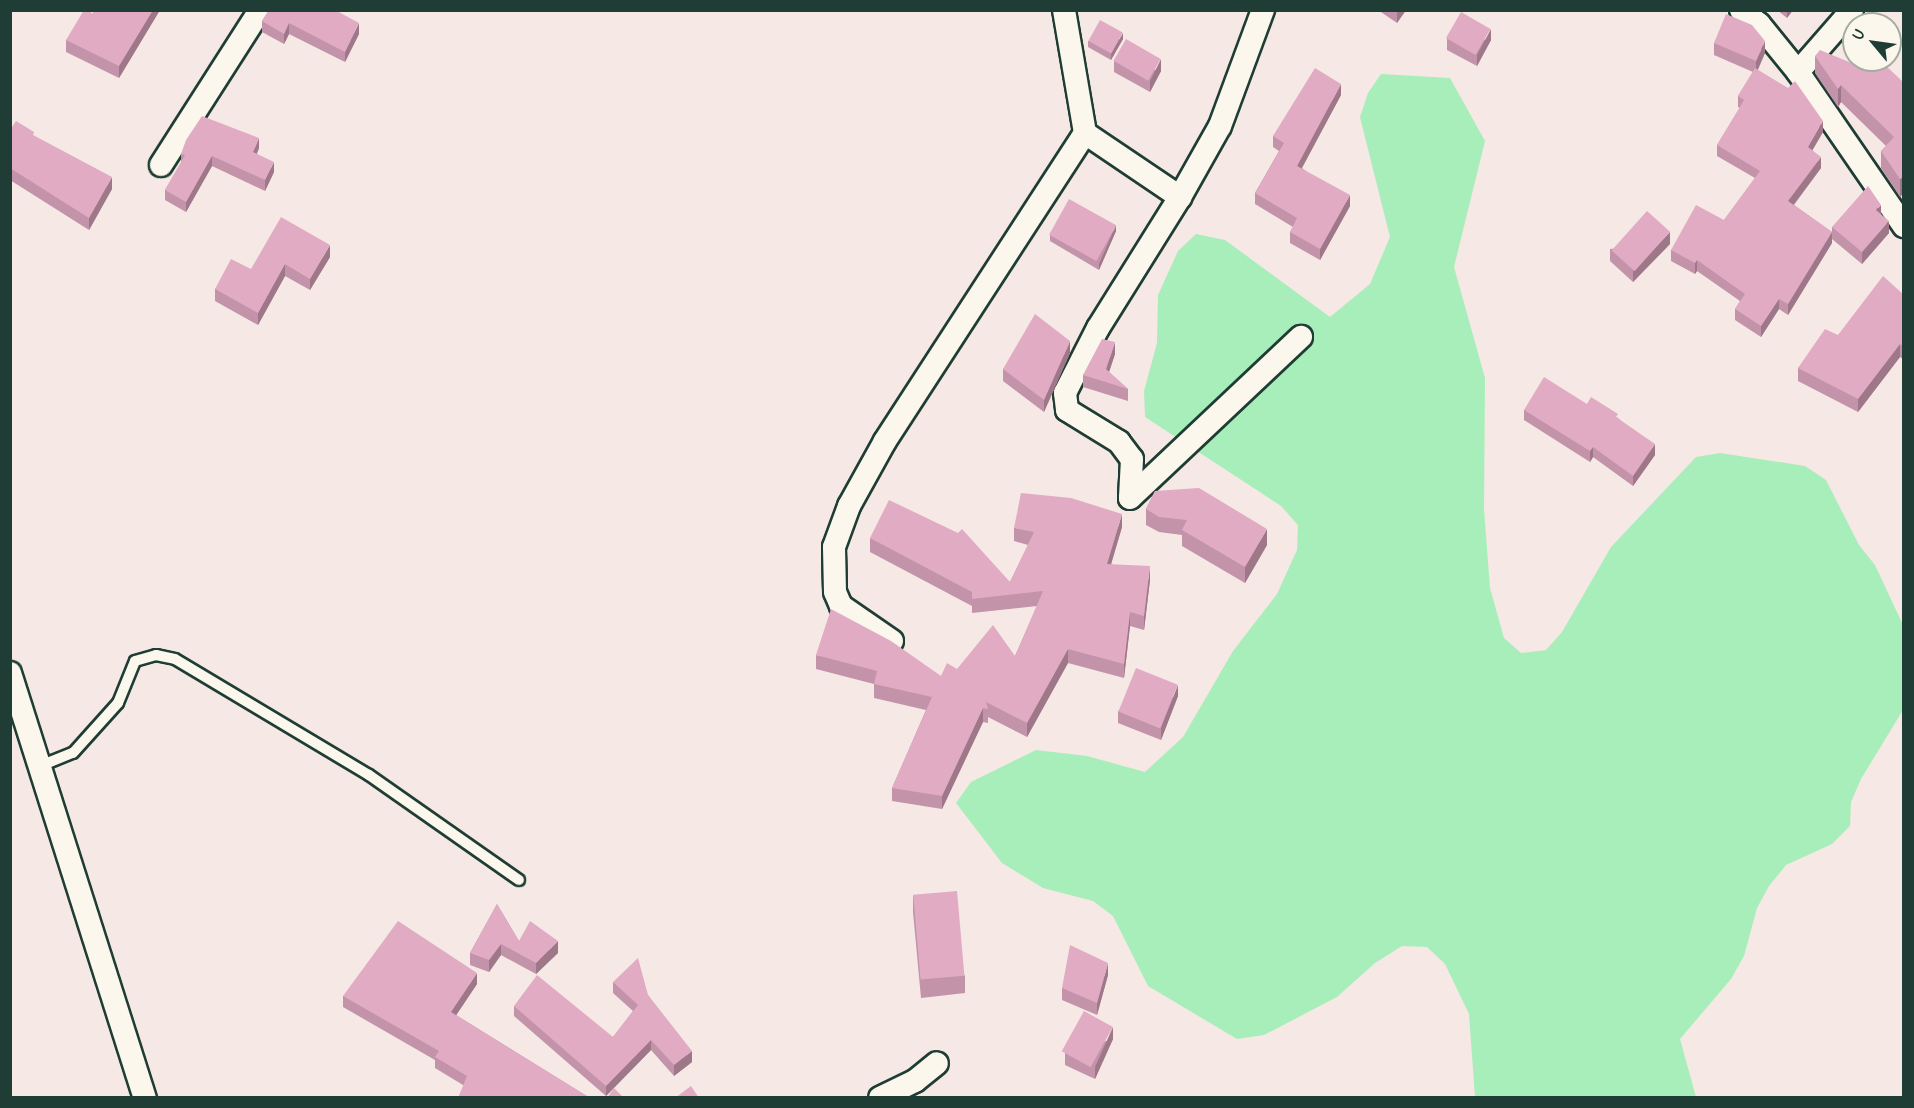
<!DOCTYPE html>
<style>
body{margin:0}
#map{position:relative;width:1914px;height:1108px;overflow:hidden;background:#f6e8e4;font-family:"Patrick Hand",sans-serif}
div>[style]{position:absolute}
.green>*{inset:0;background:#a8eeba}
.roads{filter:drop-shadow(2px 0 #1f3d34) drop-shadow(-2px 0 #1f3d34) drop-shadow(0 2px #1f3d34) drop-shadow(0 -2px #1f3d34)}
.lane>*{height:10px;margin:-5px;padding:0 5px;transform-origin:5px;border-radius:5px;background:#fbf7ec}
.street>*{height:22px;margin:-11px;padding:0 11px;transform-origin:11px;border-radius:11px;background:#fbf7ec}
.wall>*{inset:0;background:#c293a9}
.shaded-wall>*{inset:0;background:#9e7889}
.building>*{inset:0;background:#e1abc4;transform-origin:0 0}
span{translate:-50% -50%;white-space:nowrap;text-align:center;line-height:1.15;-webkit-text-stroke:6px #fbf7ec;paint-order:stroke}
.frame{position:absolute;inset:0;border:12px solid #1f3d34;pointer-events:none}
.north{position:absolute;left:1842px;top:12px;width:60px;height:60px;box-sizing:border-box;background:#fbf7ec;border:2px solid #a3ada2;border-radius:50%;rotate:299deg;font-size:16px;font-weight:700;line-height:24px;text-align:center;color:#1f3d34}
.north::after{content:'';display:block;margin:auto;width:21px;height:27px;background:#1f3d34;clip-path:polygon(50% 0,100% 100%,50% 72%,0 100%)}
</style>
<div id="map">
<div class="green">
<div style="clip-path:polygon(1381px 74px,1450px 78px,1485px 141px,1454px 267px,1485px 378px,1484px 509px,1490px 588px,1504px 638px,1521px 653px,1546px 650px,1562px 632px,1611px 547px,1696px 457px,1720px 453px,1805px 466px,1826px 480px,1859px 545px,1875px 565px,1903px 625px,1903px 710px,1861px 779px,1851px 802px,1850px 826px,1832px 844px,1786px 865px,1769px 886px,1757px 908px,1744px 956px,1731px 979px,1680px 1039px,1696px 1097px,1475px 1097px,1469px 1014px,1445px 964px,1427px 947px,1402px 946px,1375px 963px,1337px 997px,1264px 1035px,1237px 1039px,1148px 986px,1113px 916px,1093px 901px,1043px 888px,1002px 863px,956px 803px,971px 782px,1036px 750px,1087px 756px,1145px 772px,1183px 737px,1233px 651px,1277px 594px,1297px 550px,1298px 525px,1281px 506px,1145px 417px,1144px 391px,1157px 343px,1158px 295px,1178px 251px,1196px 234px,1225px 240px,1330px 317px,1370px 284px,1390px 237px,1360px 117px,1368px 93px)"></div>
</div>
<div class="roads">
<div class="lane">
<div style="left:40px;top:766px;width:35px;rotate:-22deg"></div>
<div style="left:73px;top:753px;width:67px;rotate:-48deg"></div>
<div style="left:118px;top:703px;width:45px;rotate:-68deg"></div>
<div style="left:135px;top:661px;width:22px;rotate:-16deg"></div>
<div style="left:156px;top:655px;width:19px;rotate:12deg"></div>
<div style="left:175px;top:659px;width:226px;rotate:30.9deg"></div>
<div style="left:369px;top:775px;width:183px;rotate:35deg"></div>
</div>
<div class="street">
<div style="left:1064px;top:10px;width:125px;rotate:80.3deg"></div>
<div style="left:1085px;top:133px;width:115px;rotate:34deg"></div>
<div style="left:1180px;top:197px;width:81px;rotate:-60.6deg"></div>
<div style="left:1220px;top:126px;width:124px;rotate:-69.7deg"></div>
<div style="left:1741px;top:10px;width:23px;rotate:38deg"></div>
<div style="left:1759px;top:24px;width:62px;rotate:50.9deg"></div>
<div style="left:1798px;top:72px;width:187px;rotate:55.5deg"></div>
<div style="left:1798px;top:72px;width:82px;rotate:-48.9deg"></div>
<div style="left:161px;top:165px;width:184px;rotate:-57.4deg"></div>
<div style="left:1180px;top:197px;width:155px;rotate:122deg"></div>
<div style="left:1098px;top:328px;width:73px;rotate:116.9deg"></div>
<div style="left:1065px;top:393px;width:17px;rotate:83deg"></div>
<div style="left:1067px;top:410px;width:61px;rotate:31.6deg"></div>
<div style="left:1119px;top:442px;width:21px;rotate:53deg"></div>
<div style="left:1132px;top:459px;width:39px;rotate:93deg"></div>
<div style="left:1130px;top:498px;width:235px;rotate:-43.3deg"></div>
<div style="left:892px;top:641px;width:62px;rotate:-145.5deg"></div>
<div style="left:841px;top:606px;width:15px;rotate:-113deg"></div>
<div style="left:835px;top:592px;width:45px;rotate:-91.3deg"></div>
<div style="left:834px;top:547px;width:44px;rotate:-69.9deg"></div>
<div style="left:849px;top:506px;width:74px;rotate:-61deg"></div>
<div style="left:885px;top:441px;width:367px;rotate:-57deg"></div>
<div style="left:10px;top:673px;width:446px;rotate:72.4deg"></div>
<div style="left:880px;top:1098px;width:39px;rotate:-26deg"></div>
<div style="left:915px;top:1081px;width:28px;rotate:-39deg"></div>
</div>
</div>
<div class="wall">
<div style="clip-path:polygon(94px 10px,160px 10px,119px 78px,66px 52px,66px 40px,93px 14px)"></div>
<div style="clip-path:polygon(269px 10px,359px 34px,345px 62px,289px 34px,284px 44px,262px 32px,262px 21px)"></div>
<div style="clip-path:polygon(1378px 10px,1406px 10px,1397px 23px)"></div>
<div style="clip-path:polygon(1777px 10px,1793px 10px,1787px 18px)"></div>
<div style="clip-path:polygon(1447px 38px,1491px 40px,1477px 66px,1447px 50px)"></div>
<div style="clip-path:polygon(1123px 39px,1111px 60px,1088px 47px,1088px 41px)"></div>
<div style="clip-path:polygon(1714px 43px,1765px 53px,1758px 70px,1823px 132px,1812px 150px,1821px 168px,1794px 205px,1832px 232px,1832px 227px,1881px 214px,1889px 233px,1862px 264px,1832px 239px,1832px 243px,1788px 315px,1779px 309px,1761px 337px,1735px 320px,1735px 309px,1740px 301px,1697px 271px,1695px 274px,1671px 261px,1671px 250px,1724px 220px,1755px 178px,1717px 156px,1717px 145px,1740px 108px,1738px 107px,1738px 96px,1753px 72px,1714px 55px)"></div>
<div style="clip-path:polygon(1815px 56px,1866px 69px,1904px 83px,1900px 197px,1881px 168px,1881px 151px,1886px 146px,1841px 102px,1838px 107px,1815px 73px)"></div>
<div style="clip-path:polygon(1114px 61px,1161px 71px,1150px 92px,1114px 72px)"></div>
<div style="clip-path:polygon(1341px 95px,1302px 168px,1350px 206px,1320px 260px,1290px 243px,1290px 232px,1293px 227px,1255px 204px,1255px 193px,1279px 151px,1273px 147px,1273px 136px)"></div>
<div style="clip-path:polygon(10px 130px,34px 136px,112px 189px,89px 230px,10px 180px)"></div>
<div style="clip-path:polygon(259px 148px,257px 154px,274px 172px,265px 191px,212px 166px,186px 212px,165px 200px,165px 190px,181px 163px,181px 154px)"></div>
<div style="clip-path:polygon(1116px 231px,1099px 270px,1050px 241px,1050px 235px)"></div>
<div style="clip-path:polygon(1670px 244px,1633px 282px,1610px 261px,1610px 249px)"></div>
<div style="clip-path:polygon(330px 257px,310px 290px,285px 276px,258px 325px,215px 301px,215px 289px,251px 269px)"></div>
<div style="clip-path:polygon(1904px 295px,1904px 360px,1900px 357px,1858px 412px,1798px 381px,1798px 368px,1838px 335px)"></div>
<div style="clip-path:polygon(1070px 353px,1044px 412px,1003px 381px,1003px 369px)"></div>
<div style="clip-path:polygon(1115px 354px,1109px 372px,1128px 389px,1128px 401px,1083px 387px,1083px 375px)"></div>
<div style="clip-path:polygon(1587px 404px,1618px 418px,1655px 455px,1633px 486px,1593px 457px,1590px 462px,1524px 420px,1524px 410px)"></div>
<div style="clip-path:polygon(1155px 491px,1267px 545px,1245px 583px,1182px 546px,1182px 535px,1159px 532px,1146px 525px,1146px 509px)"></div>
<div style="clip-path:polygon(1122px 527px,1111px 564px,1150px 580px,1144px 630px,1130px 626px,1124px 678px,1068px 663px,1027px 737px,988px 717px,988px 723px,983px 722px,942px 809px,892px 801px,892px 788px,926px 710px,874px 698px,874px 684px,816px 669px,816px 655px,941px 676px,1015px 656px,1037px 606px,972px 613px,972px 606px,870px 552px,870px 538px,1010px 582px,1028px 545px,1014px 541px,1014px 528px)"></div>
<div style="clip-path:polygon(1178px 696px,1161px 740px,1118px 723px,1118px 711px)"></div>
<div style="clip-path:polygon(913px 895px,965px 976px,965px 993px,921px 998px,913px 912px)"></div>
<div style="clip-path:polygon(497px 904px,519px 941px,558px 953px,536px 974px,501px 955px,489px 972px,470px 965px,470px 953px)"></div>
<div style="clip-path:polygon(1108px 975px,1097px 1015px,1062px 1000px,1062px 988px)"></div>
<div style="clip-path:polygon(613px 982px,648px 995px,692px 1062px,674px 1076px,651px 1050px,606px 1096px,514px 1016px,514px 1006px,613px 1037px,633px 1011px,613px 993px)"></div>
<div style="clip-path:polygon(477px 984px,456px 1015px,590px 1098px,463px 1085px,435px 1068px,435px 1060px,343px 1007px,343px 996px)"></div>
<div style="clip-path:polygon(1113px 1039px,1095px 1079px,1065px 1065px,1065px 1053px)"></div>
</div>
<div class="shaded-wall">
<div style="clip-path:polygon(153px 10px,160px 10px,119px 78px,119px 66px)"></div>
<div style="clip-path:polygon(1397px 10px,1406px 10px,1397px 23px)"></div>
<div style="clip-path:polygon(1787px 10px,1793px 10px,1787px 18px)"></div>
<div style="clip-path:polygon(289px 23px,289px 34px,284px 44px,284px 34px)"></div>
<div style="clip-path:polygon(359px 23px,359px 34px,345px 62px,345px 52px)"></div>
<div style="clip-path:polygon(1491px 29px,1491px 40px,1477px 66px,1477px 55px)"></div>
<div style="clip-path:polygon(1123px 33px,1123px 39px,1111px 60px,1111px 54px)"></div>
<div style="clip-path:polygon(1765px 41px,1765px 53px,1756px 73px,1756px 61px)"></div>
<div style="clip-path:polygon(1161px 59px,1161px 71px,1150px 92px,1150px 81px)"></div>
<div style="clip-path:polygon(1341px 84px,1341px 95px,1297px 177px,1297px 166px)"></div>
<div style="clip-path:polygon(1841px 85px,1841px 102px,1838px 107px,1838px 89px)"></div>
<div style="clip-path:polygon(1823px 121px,1823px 132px,1808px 158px,1808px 147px)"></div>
<div style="clip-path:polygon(259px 138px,259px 148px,253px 162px,253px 152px)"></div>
<div style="clip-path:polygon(212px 156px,212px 166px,186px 212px,186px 202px)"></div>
<div style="clip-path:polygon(1821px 157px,1821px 168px,1788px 212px,1788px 201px)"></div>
<div style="clip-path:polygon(274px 162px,274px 172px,265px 191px,265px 180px)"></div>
<div style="clip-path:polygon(1904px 176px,1904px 193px,1900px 197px,1900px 179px)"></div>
<div style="clip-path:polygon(112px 177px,112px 189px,89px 230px,89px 218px)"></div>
<div style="clip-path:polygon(1350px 195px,1350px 206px,1320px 260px,1320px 249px)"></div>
<div style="clip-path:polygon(1881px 205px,1881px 216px,1876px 210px)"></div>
<div style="clip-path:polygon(1889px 221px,1889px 233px,1862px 264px,1862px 252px)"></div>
<div style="clip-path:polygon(1116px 225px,1116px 231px,1099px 270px,1099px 264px)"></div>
<div style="clip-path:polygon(1670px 232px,1670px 244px,1633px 282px,1633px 271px)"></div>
<div style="clip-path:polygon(1832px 232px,1832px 243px,1788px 315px,1788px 304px)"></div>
<div style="clip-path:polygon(330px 245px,330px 257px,310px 290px,310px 279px)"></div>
<div style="clip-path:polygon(1697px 260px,1697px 271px,1695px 274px,1695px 263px)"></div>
<div style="clip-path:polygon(285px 264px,285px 276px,258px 325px,258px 313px)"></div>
<div style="clip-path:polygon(1779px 299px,1779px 309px,1761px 337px,1761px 326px)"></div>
<div style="clip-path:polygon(1070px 341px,1070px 353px,1044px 412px,1044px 400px)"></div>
<div style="clip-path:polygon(1115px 342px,1115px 354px,1106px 381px,1106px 369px)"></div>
<div style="clip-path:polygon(1900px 344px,1900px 357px,1858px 412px,1858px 399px)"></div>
<div style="clip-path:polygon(1655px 444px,1655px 455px,1633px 486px,1633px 476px)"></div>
<div style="clip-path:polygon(1593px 447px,1593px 457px,1590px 462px,1590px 451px)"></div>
<div style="clip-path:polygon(1122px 514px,1122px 527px,1107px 578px,1107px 564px)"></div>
<div style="clip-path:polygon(1267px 529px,1267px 545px,1245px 583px,1245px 567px)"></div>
<div style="clip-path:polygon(1150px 566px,1150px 580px,1144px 630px,1144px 616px)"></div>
<div style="clip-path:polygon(1130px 612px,1130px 626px,1124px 678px,1124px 664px)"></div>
<div style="clip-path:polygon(1068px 649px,1068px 663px,1027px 737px,1027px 723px)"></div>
<div style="clip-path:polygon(1178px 685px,1178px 696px,1161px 740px,1161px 728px)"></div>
<div style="clip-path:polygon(983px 708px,983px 722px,942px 809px,942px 796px)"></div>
<div style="clip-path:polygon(558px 941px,558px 953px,536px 974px,536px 963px)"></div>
<div style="clip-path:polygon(501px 944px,501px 955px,489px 972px,489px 960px)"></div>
<div style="clip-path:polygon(1108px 963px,1108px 975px,1097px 1015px,1097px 1003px)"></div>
<div style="clip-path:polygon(477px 973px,477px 984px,451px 1023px,451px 1012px)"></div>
<div style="clip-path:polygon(1113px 1027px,1113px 1039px,1095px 1079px,1095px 1067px)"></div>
<div style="clip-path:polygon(651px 1040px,651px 1050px,606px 1096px,606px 1086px)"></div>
<div style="clip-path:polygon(692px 1051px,692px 1062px,674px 1076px,674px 1065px)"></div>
</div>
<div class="building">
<div style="clip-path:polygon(84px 10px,88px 10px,93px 14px,94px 10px,153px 10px,119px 66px,66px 40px)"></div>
<div style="clip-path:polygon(269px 10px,335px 10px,359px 23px,345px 52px,289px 23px,284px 34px,262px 21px)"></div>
<div style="left:1461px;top:12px;width:34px;height:30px;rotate:30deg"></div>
<div style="clip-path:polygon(1726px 14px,1752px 25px,1765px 41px,1756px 61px,1714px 43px)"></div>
<div style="left:1100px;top:20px;width:26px;height:24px;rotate:29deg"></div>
<div style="left:1126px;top:39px;width:40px;height:25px;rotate:30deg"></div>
<div style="clip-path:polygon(1820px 50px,1866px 69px,1872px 60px,1880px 60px,1904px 83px,1904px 176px,1900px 179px,1881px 151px,1894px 137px,1841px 85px,1838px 89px,1815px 56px)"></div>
<div style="clip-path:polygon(1315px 68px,1341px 84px,1297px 166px,1350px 195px,1320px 249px,1290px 232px,1297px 218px,1255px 193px,1284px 143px,1273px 136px)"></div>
<div style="clip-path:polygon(1755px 68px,1788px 88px,1795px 81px,1823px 121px,1808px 147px,1821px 157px,1788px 201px,1832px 232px,1788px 304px,1779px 299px,1761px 326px,1735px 309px,1745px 294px,1697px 260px,1695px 263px,1671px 250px,1696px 205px,1724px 220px,1760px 171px,1717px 145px,1744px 100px,1738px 96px)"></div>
<div style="clip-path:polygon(202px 116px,259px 138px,253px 152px,274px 162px,265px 180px,212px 156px,186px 202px,165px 190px,185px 155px,181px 154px,186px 140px)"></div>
<div style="clip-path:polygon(16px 121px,34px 132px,33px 135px,112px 177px,89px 218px,10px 168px,10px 130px)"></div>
<div style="clip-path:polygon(1868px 186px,1881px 205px,1876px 210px,1889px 221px,1862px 252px,1832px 227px)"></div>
<div style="left:1069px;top:199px;width:54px;height:41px;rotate:29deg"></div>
<div style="left:1647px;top:211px;width:31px;height:53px;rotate:42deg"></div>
<div style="clip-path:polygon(281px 217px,330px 245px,310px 279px,285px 264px,258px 313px,215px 289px,231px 259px,251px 269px)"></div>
<div style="clip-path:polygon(1883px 276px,1904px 295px,1904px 347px,1900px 344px,1858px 399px,1798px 368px,1825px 329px,1838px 335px)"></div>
<div style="clip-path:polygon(1035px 314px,1070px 341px,1044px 400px,1003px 369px)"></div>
<div style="clip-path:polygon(1102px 339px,1115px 342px,1106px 369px,1128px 389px,1083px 375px)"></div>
<div style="clip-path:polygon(1544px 377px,1587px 404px,1591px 397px,1618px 414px,1616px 417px,1655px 444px,1633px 476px,1593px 447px,1590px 451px,1524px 410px)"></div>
<div style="clip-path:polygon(1199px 488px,1267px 529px,1245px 567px,1182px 530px,1187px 520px,1159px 517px,1146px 509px,1155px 491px)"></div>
<div style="clip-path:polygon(1021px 493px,1071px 498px,1122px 514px,1107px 564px,1150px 566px,1144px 616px,1130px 612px,1124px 664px,1068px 649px,1027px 723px,986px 702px,988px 709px,983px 708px,942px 796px,892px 788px,932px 697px,874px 684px,877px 671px,816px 655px,831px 609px,891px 641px,941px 676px,947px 663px,957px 669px,993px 625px,1015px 656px,1043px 591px,972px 599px,972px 592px,870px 538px,889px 500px,958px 533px,962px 529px,1010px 582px,1034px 532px,1014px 528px)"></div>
<div style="left:1136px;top:668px;width:45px;height:47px;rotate:22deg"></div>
<div style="left:957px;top:891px;width:85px;height:44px;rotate:85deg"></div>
<div style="clip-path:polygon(497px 904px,519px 941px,530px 921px,558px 941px,536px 963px,501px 944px,489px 960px,470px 953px)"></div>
<div style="clip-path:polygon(398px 921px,477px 973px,451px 1012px,590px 1098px,458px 1098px,467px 1076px,435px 1057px,439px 1051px,343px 996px)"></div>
<div style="clip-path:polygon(1070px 945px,1108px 963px,1097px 1003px,1062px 988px)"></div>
<div style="clip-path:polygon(638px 958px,648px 995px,692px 1051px,674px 1065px,651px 1040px,606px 1086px,514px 1006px,537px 975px,613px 1037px,638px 1005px,613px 982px)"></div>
<div style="left:1084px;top:1011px;width:33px;height:46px;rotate:29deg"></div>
<div style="clip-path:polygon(691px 1086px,699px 1098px,675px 1098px)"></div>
<div style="clip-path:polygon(614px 1088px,624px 1098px,607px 1098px)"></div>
</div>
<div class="frame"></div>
<div class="north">U</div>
</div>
